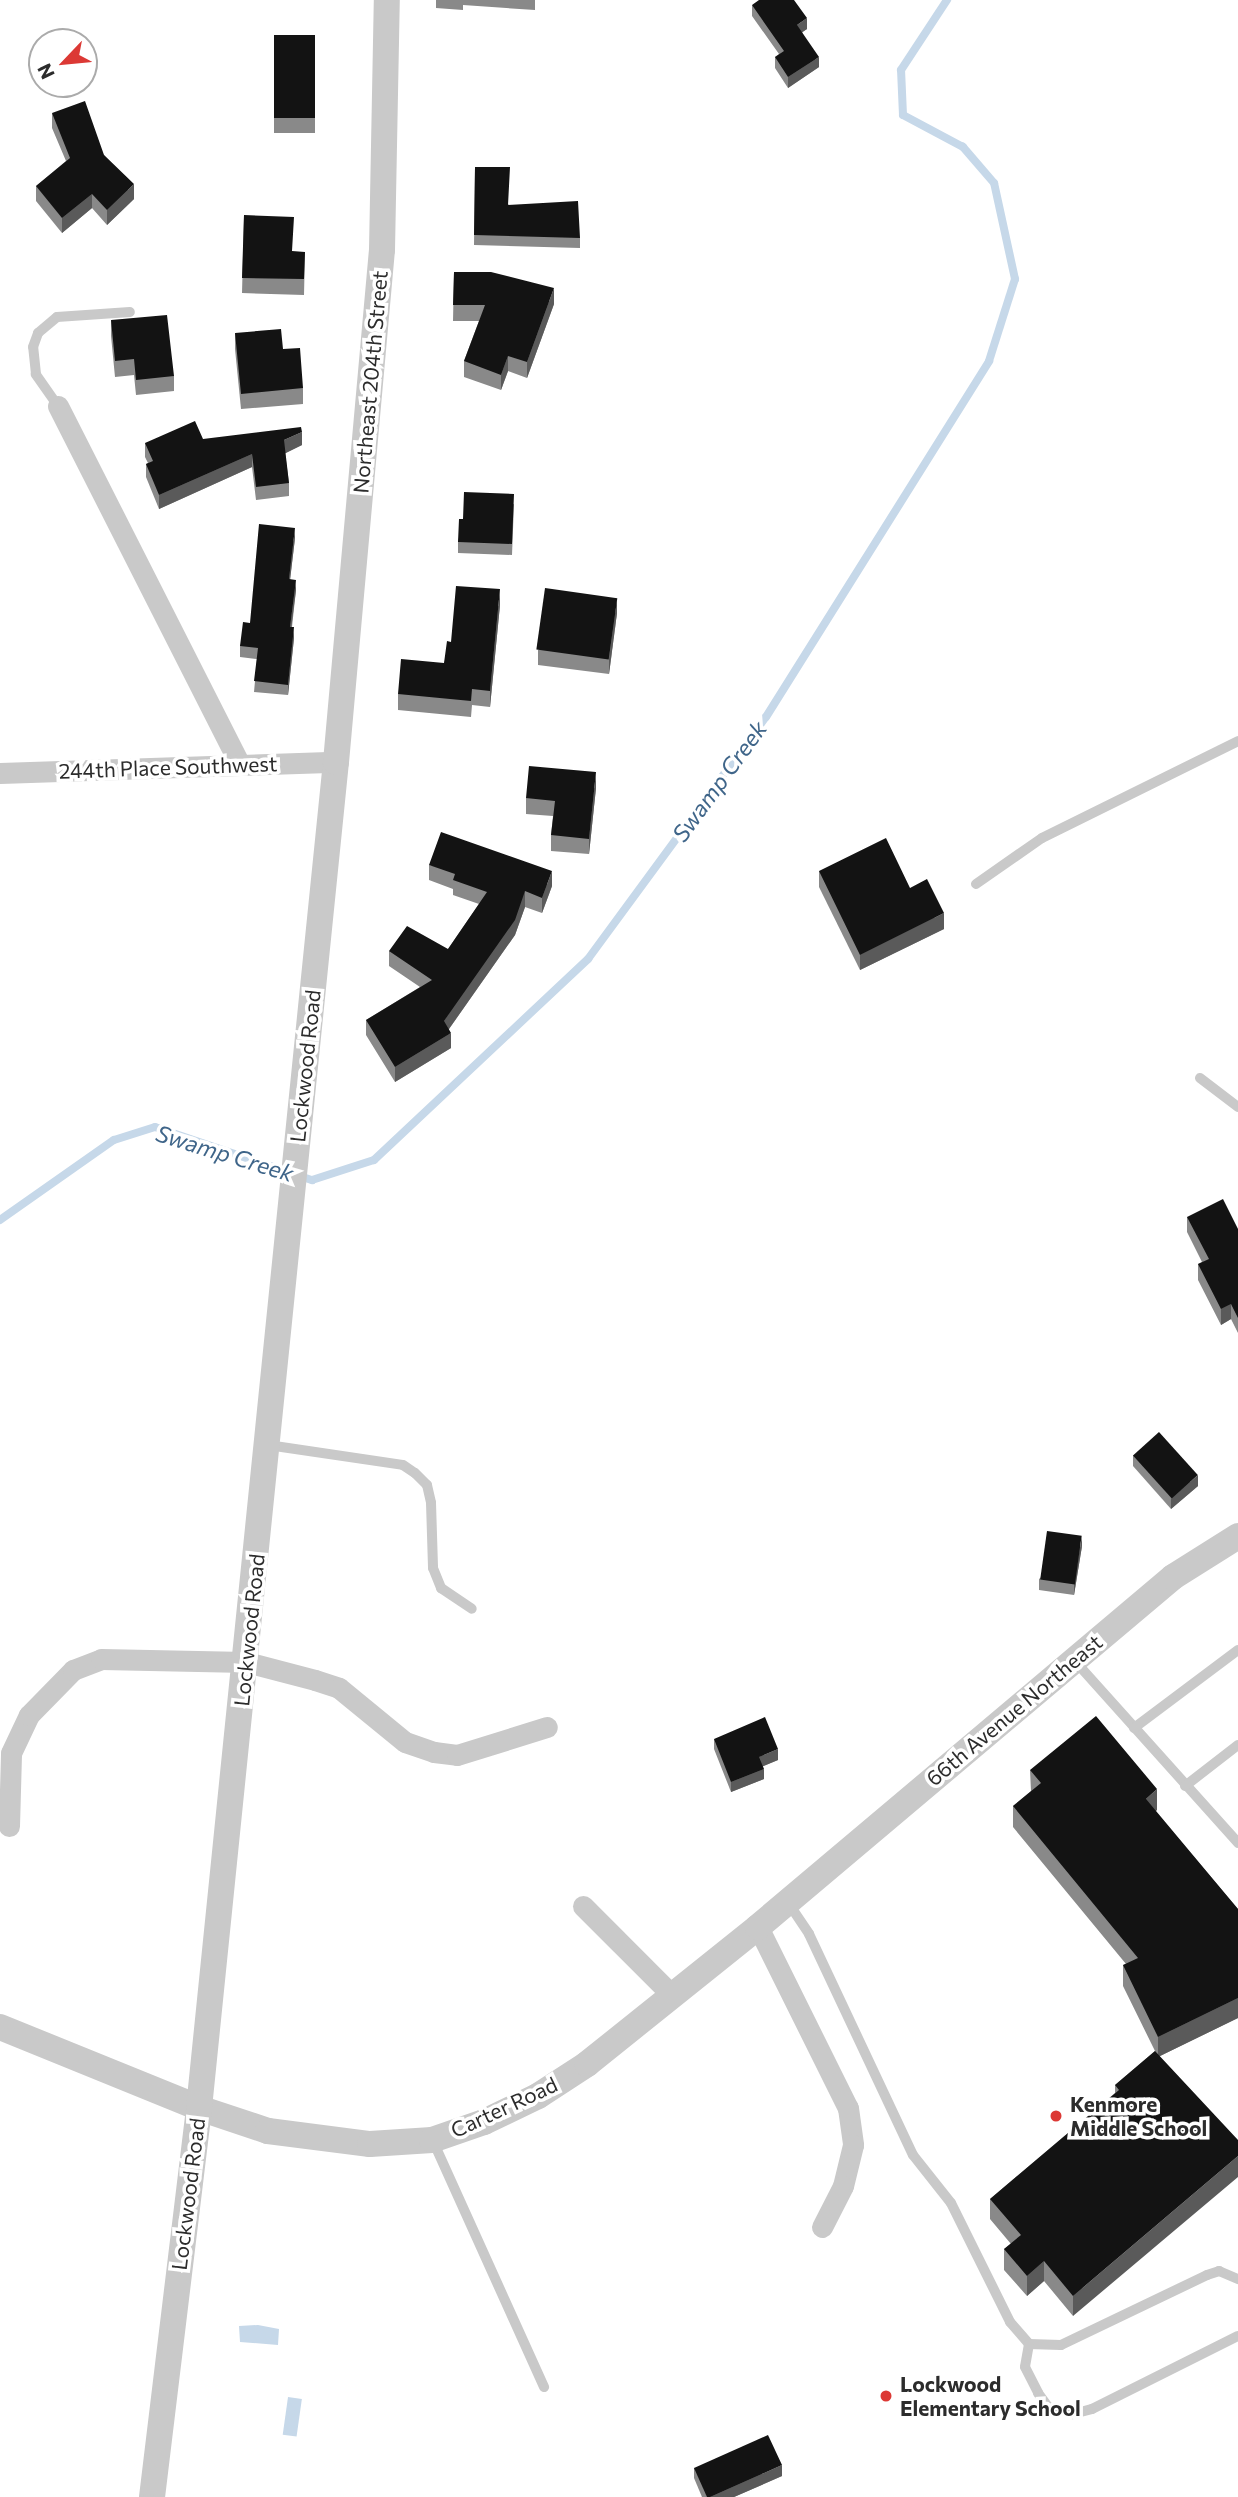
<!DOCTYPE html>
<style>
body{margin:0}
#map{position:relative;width:1238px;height:2497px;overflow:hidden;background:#fff;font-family:Commissioner,sans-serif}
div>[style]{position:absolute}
.water>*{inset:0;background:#c6d8e9;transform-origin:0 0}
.stream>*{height:8px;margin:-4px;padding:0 4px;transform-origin:4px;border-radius:4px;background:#c6d8e9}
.service>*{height:10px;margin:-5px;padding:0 5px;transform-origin:5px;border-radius:5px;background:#c9c9c9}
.minor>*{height:21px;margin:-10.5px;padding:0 10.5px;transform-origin:10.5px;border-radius:10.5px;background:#c9c9c9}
.tertiary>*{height:26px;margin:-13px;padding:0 13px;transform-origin:13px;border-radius:13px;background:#c9c9c9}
.wall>*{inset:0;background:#898989;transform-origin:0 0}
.shaded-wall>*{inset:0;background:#5a5a5a}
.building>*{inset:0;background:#131313;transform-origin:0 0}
.dots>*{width:19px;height:19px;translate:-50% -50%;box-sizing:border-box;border:4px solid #fff;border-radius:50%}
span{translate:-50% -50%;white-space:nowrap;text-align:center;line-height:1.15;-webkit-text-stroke:7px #fff;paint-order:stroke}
.street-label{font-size:21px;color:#2c2c2c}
.poi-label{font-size:21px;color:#2c2c2c;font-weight:700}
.left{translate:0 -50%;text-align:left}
.water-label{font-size:23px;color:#3f6589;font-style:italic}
.north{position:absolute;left:28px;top:28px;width:70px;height:70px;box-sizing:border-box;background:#fff;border:2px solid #ababab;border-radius:50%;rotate:244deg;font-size:19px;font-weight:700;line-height:28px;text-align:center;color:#2c2c2c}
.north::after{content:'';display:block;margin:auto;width:24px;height:32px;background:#dc3935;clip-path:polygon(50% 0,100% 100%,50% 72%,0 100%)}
</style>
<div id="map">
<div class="water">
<div style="clip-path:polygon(258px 2325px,279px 2329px,278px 2345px,240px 2342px,239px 2326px)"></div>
<div style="left:288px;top:2397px;width:14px;height:38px;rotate:8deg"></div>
</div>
<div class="stream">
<div style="left:0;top:1220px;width:139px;rotate:-35.1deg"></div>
<div style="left:114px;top:1140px;width:43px;rotate:-17.6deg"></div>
<div style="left:155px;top:1127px;width:166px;rotate:18.7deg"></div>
<div style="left:312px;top:1180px;width:65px;rotate:-17.9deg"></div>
<div style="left:374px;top:1160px;width:294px;rotate:-43.2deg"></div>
<div style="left:588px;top:959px;width:300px;rotate:-53.7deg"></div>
<div style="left:766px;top:717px;width:420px;rotate:-57.9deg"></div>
<div style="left:989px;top:361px;width:86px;rotate:-72.4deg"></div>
<div style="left:1015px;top:279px;width:98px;rotate:-102.3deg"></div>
<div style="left:994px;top:183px;width:48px;rotate:-130.7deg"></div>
<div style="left:963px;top:147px;width:68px;rotate:-151.9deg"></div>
<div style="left:903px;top:115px;width:45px;rotate:-92.5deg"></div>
<div style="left:901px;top:70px;width:84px;rotate:-56.7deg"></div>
</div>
<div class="service">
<div style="left:58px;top:406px;width:39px;rotate:-125deg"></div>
<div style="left:36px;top:374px;width:27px;rotate:-96deg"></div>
<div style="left:33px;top:347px;width:15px;rotate:-70deg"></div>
<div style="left:38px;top:333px;width:25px;rotate:-40deg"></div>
<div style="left:57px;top:317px;width:73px;rotate:-3.9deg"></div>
<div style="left:976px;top:884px;width:80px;rotate:-34.9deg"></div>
<div style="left:1042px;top:838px;width:219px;rotate:-26.3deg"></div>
<div style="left:1200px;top:1078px;width:48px;rotate:37.3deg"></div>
<div style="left:268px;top:1445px;width:136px;rotate:8.4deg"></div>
<div style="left:403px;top:1465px;width:14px;rotate:34deg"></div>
<div style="left:415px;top:1473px;width:17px;rotate:45deg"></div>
<div style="left:427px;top:1485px;width:18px;rotate:77deg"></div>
<div style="left:431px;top:1503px;width:65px;rotate:88.2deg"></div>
<div style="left:433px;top:1568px;width:22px;rotate:68deg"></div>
<div style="left:441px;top:1588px;width:37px;rotate:34deg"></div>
<div style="left:1074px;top:1660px;width:246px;rotate:48.1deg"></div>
<div style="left:1134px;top:1728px;width:130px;rotate:-36.9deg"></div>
<div style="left:1185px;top:1786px;width:67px;rotate:-37.7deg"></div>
<div style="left:789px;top:1904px;width:36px;rotate:56deg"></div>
<div style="left:809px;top:1934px;width:244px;rotate:64.8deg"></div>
<div style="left:913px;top:2155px;width:61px;rotate:51.6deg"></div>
<div style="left:951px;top:2203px;width:133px;rotate:63.6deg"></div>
<div style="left:1010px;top:2322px;width:29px;rotate:49deg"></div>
<div style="left:1029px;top:2344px;width:32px;rotate:2deg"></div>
<div style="left:1061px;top:2345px;width:162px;rotate:-25.6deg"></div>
<div style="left:1207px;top:2275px;width:13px;rotate:-18deg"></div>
<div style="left:1219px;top:2271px;width:21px;rotate:23deg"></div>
<div style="left:433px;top:2141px;width:270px;rotate:65.7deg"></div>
<div style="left:1029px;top:2344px;width:23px;rotate:100deg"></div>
<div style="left:1025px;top:2367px;width:29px;rotate:63deg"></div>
<div style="left:1038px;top:2393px;width:17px;rotate:54deg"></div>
<div style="left:1048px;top:2407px;width:26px;rotate:16deg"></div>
<div style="left:1073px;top:2414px;width:20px;rotate:-15deg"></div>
<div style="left:1092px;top:2409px;width:163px;rotate:-26.6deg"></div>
</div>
<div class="minor">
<div style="left:58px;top:406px;width:400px;rotate:63.1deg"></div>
<div style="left:0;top:773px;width:336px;rotate:-1.9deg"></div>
<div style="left:9px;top:1826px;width:73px;rotate:-88.4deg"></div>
<div style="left:11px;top:1753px;width:42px;rotate:-64.7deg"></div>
<div style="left:29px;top:1715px;width:63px;rotate:-45.6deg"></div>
<div style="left:73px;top:1670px;width:30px;rotate:-21deg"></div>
<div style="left:101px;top:1659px;width:145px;rotate:1.2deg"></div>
<div style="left:246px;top:1662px;width:71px;rotate:14.6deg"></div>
<div style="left:315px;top:1680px;width:25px;rotate:18deg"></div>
<div style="left:339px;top:1688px;width:85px;rotate:39.3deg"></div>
<div style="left:405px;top:1742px;width:31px;rotate:19deg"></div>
<div style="left:434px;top:1752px;width:23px;rotate:7deg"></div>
<div style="left:457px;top:1755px;width:94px;rotate:-17.3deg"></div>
<div style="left:583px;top:1906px;width:127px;rotate:45deg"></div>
<div style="left:758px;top:1927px;width:202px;rotate:63.6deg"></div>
<div style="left:848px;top:2108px;width:37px;rotate:82deg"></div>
<div style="left:853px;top:2145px;width:42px;rotate:103.7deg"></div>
<div style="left:843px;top:2186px;width:46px;rotate:117.1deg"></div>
</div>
<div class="tertiary">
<div style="left:0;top:2027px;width:215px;rotate:22.1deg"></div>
<div style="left:199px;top:2108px;width:73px;rotate:18.4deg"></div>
<div style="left:268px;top:2131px;width:103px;rotate:7.3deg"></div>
<div style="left:370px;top:2144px;width:62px;rotate:-3.7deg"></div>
<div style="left:432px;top:2140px;width:55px;rotate:-19.1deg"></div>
<div style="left:484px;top:2122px;width:60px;rotate:-25.7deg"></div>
<div style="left:538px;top:2096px;width:59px;rotate:-33.1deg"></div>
<div style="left:587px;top:2064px;width:219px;rotate:-38.7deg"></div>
<div style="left:758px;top:1927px;width:543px;rotate:-40.14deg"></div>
<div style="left:1173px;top:1577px;width:77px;rotate:-32.2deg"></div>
<div style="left:152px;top:2497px;width:392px;rotate:-83.1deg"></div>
<div style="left:199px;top:2108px;width:1353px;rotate:-84.19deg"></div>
<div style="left:336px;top:762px;width:514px;rotate:-84.87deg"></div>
<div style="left:382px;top:250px;width:250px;rotate:-88.9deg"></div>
</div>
<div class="wall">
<div style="clip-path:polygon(436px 0,535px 0,535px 10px,463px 5px,463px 10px,436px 8px)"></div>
<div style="clip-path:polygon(752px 5px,807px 29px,802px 32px,819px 67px,788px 88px,775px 68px,775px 57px,779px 54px,752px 16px)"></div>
<div style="left:274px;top:35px;width:41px;height:98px"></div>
<div style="clip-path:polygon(52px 113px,104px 155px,134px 199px,107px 225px,92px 208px,62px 233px,36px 201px,36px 186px,66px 161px,52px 128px)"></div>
<div style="clip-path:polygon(475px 167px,509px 205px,580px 238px,580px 248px,474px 245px)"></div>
<div style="clip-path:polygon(244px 215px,293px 252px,305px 252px,304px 295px,242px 293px)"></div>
<div style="clip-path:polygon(454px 272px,554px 304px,527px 378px,508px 371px,501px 390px,464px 377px,464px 361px,479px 321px,453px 321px)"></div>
<div style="clip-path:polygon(111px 320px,174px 376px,174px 391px,136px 395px,134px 375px,115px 377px,111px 336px)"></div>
<div style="clip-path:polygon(235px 333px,283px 349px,303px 388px,303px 404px,241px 409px,235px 349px)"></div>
<div style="clip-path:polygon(203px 439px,302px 445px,285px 453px,289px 483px,289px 496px,256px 500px,252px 467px,159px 509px,146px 477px,146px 464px,148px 463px,145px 457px,145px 443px)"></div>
<div style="clip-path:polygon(514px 504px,512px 555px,458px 553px,458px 542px,463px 519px)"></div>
<div style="clip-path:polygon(295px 538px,290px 579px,296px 590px,292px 627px,294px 638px,288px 695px,254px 692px,257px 659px,240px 657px,240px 646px,250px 623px)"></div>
<div style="clip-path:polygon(500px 605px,490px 707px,472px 705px,471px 717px,398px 710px,398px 694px,444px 663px,451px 642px)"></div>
<div style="clip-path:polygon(617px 613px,609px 674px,538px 665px,538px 650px)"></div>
<div style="clip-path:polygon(596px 788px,589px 854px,551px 851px,551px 835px,553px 816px,526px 814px,526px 798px)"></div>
<div style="clip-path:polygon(429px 865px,552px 886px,542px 913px,525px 907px,515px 935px,449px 1029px,451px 1048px,395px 1082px,366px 1035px,366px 1020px,420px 987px,389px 966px,389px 951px,448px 949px,479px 904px,453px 895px,453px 889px,429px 880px)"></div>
<div style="clip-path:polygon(819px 871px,910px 888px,944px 929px,860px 970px,819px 887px)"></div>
<div style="clip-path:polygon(1187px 1217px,1238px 1229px,1238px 1333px,1231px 1319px,1221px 1325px,1198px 1280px,1198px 1264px,1202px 1262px,1187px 1232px)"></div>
<div style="clip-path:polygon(1133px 1455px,1198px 1486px,1171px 1509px,1133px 1466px)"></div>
<div style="clip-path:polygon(1082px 1546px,1074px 1595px,1039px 1590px,1039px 1579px)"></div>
<div style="clip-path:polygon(714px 1739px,778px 1760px,763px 1766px,764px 1779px,731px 1792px,714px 1749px)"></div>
<div style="clip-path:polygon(1030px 1770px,1157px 1810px,1155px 1811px,1238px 1909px,1238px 2018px,1160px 2056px,1073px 2316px,1044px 2281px,1027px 2296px,1004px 2270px,1004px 2249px,1011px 2244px,990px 2219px,990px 2199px,1115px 2093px,1115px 2085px,1155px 2051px,1123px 1986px,1123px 1965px,1126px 1964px,1013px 1827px,1013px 1806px,1031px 1791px)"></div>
<div style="clip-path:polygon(694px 2468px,782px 2476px,734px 2497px,702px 2497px,694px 2478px)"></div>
</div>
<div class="shaded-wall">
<div style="clip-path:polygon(807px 18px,807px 29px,797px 36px,797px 25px)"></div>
<div style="clip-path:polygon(819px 57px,819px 67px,788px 88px,788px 77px)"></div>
<div style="clip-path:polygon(134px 184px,134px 199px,107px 225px,107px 210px)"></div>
<div style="clip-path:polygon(92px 194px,92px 208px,62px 233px,62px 218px)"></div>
<div style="clip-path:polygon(554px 288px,554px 304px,527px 378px,527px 362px)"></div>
<div style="clip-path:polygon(508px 356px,508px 371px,501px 390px,501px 375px)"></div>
<div style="clip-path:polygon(302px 432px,302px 445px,284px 454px,284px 440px)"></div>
<div style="clip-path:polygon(252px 454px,252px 467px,159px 509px,159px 495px)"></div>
<div style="clip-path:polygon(295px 528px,295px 538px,289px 589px,289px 579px)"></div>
<div style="clip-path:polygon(296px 580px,296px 590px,290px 637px,290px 627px)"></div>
<div style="clip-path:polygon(500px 589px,500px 605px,490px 707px,490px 691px)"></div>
<div style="clip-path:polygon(617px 598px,617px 613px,609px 674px,609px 659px)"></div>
<div style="clip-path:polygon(294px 627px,294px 638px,288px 695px,288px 685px)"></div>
<div style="clip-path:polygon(596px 772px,596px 788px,589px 854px,589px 839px)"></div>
<div style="clip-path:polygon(552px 871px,552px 886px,542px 913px,542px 898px)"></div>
<div style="clip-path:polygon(525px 891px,525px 907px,515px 935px,444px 1036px,444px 1021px)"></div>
<div style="clip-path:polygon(944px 913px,944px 929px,860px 970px,860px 955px)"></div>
<div style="clip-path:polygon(451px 1033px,451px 1048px,395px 1082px,395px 1067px)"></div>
<div style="clip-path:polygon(1231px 1304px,1231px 1319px,1221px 1325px,1221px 1309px)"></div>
<div style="clip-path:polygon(1198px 1475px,1198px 1486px,1171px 1509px,1171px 1499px)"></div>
<div style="clip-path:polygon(1082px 1536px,1082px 1546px,1074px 1595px,1074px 1584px)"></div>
<div style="clip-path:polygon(778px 1749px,778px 1760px,759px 1768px,759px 1757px)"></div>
<div style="clip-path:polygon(764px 1769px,764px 1779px,731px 1792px,731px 1782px)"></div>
<div style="clip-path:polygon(1157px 1789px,1157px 1810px,1146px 1819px,1146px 1799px)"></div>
<div style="clip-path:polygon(1238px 1998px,1238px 2018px,1158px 2057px,1158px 2037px)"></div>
<div style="clip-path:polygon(1238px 2156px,1238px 2177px,1073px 2316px,1073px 2296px)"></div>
<div style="clip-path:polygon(1044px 2261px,1044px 2281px,1027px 2296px,1027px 2276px)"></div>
<div style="clip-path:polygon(782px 2465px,782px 2476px,734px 2497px,710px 2497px)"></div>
</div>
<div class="building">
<div style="clip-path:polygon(759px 0,794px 0,807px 18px,797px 25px,819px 57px,788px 77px,775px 57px,784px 51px,752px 5px)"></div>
<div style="left:274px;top:35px;width:41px;height:83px"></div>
<div style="clip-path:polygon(85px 101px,104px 155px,134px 184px,107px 210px,92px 194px,62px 218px,36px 186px,70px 158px,52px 113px)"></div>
<div style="clip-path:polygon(475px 167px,510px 167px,508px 205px,578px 201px,580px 238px,474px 235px)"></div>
<div style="clip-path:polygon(244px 215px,294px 217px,292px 251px,305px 252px,304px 279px,242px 278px)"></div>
<div style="clip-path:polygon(454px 272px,491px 272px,554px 288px,527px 362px,508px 356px,501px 375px,464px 361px,485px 305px,453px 305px)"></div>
<div style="clip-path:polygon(167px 315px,174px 376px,136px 380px,134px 359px,115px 361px,111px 320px)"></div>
<div style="clip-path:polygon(281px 329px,283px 349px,300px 348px,303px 388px,241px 394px,235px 333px)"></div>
<div style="clip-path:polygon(195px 421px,203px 439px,301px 427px,302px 432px,284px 440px,289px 483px,256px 487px,252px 454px,159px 495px,146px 464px,153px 461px,145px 443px)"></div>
<div style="clip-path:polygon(464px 492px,514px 494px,512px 544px,458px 542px,459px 519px,463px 519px)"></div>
<div style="clip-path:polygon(259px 524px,295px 528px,289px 579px,296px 580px,290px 627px,294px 627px,288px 685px,254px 681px,258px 648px,240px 646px,243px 622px,250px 623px)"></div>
<div style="clip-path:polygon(456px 586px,500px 589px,490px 691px,472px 689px,471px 701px,398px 694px,401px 659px,444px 663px,447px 641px,451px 642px)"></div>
<div style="left:545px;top:588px;width:73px;height:62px;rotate:8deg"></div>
<div style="clip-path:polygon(529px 766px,596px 772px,589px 839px,551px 835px,555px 801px,526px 798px)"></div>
<div style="clip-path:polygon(441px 832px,552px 871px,542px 898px,525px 891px,515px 920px,444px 1021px,451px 1033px,395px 1067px,366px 1020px,432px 980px,389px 951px,407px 926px,448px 949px,487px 892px,453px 880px,455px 874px,429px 865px)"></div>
<div style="clip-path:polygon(886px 838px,910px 888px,927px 879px,944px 913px,860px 955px,819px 871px)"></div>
<div style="clip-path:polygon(1223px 1199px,1238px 1229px,1238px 1318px,1231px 1304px,1221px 1309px,1198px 1264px,1209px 1259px,1187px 1217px)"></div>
<div style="left:1159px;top:1432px;width:58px;height:35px;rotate:48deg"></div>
<div style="left:1047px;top:1531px;width:35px;height:49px;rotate:8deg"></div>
<div style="clip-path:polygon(1096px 1716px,1157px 1789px,1146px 1799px,1238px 1909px,1238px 1998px,1158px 2037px,1123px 1965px,1138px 1958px,1013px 1806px,1041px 1783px,1030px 1770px)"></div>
<div style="clip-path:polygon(765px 1717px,778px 1749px,759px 1757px,764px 1769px,731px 1782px,714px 1739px)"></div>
<div style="clip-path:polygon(1155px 2051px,1238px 2140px,1238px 2156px,1073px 2296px,1044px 2261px,1027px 2276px,1004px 2249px,1021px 2235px,990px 2199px,1119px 2090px,1115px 2085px)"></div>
<div style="clip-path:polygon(768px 2435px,782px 2465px,710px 2497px,707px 2497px,694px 2468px)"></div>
</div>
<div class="dots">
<div style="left:1056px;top:2116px;background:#dc3935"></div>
<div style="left:886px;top:2396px;background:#dc3935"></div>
</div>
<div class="street-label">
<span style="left:370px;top:382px;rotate:-85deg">Northeast 204th Street</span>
<span style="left:168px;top:767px;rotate:-2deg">244th Place Southwest</span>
<span style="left:305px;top:1066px;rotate:-84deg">Lockwood Road</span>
<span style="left:249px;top:1630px;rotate:-84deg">Lockwood Road</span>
<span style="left:1014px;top:1710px;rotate:-40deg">66th Avenue Northeast</span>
<span style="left:504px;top:2107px;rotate:-25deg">Carter Road</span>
<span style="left:188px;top:2194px;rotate:-83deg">Lockwood Road</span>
</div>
<div class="poi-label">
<span class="left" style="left:1070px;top:2116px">Kenmore<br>Middle School</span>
<span class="left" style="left:900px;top:2396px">Lockwood<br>Elementary School</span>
</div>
<div class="water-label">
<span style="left:719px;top:781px;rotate:-54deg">Swamp Creek</span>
<span style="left:225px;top:1153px;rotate:17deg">Swamp Creek</span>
</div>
<div class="north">N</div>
</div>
